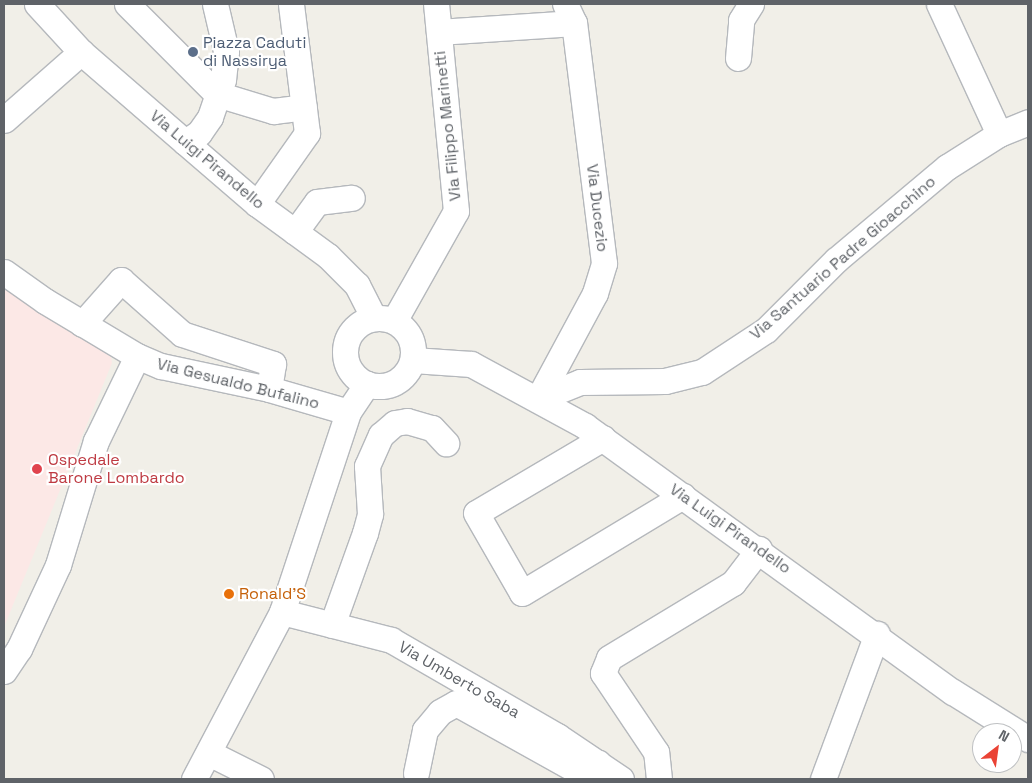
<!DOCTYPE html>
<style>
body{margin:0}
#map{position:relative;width:1032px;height:783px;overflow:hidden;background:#f1efe8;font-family:"Space Grotesk",sans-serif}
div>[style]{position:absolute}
.medical>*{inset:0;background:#fce8e6}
.roads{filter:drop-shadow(1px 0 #b5b8bc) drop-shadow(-1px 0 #b5b8bc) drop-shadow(0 1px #b5b8bc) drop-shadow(0 -1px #b5b8bc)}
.minor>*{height:25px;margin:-12.5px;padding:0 12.5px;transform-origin:12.5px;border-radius:12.5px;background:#fff}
.minor>.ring{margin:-12.5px;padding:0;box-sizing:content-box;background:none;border:25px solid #fff;border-radius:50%}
.dots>*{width:14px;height:14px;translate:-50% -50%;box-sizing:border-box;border:2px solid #fff;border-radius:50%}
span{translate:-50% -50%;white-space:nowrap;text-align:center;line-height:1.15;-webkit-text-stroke:4.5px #fff;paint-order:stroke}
.service-label{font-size:16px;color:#4e5e75}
.left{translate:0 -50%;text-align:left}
.street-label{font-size:16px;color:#5f6368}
.health-label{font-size:16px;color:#be3a42}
.food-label{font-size:16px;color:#c56008}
.frame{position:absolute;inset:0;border:5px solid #5f6368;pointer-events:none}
.north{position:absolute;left:972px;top:723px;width:50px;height:50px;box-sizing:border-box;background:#fff;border:1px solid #bfc1c3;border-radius:50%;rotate:30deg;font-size:14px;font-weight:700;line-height:20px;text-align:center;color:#5f6368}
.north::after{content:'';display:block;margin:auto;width:18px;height:22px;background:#ea4335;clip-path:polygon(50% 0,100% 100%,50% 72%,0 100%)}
</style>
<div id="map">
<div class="medical">
<div style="clip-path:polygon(4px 287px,104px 352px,111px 357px,112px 363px,4px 627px)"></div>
</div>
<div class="roads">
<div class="minor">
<div style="left:37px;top:4px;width:65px;rotate:47.5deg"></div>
<div style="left:81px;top:52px;width:138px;rotate:40.9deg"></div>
<div style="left:185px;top:142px;width:95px;rotate:40.7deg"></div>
<div style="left:257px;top:204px;width:88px;rotate:36.2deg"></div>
<div style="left:328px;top:256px;width:41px;rotate:45deg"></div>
<div style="left:357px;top:285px;width:37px;rotate:63deg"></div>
<div style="left:127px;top:4px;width:127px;rotate:45deg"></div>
<div style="left:217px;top:94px;width:59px;rotate:16.9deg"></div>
<div style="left:273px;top:111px;width:31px;rotate:-7deg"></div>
<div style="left:939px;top:4px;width:143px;rotate:65.2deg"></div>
<div style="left:439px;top:32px;width:135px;rotate:-3.8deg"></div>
<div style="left:738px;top:58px;width:38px;rotate:-85deg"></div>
<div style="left:741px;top:20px;width:19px;rotate:-58deg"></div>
<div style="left:4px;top:120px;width:103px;rotate:-41.4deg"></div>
<div style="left:185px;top:142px;width:17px;rotate:-33deg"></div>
<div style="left:199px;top:133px;width:19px;rotate:-55deg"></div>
<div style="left:210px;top:117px;width:39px;rotate:-71deg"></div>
<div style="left:223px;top:80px;width:29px;rotate:-84deg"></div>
<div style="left:226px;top:51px;width:48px;rotate:-103.2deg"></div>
<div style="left:257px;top:204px;width:87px;rotate:-54.8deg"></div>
<div style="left:307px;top:133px;width:130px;rotate:-97.1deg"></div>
<div style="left:295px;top:232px;width:37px;rotate:-54deg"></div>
<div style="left:317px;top:202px;width:35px;rotate:-7deg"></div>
<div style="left:4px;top:272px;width:50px;rotate:35.3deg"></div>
<div style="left:45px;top:301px;width:107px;rotate:30.9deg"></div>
<div style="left:137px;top:356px;width:26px;rotate:23deg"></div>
<div style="left:161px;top:366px;width:110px;rotate:12deg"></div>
<div style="left:269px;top:389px;width:82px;rotate:16.2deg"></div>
<div class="ring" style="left:345px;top:318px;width:43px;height:43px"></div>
<div style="left:394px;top:321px;width:126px;rotate:-60.6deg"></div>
<div style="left:456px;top:211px;width:208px;rotate:-95.5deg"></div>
<div style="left:82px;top:324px;width:59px;rotate:-48.4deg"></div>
<div style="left:121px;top:280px;width:81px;rotate:41.5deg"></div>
<div style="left:182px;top:334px;width:96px;rotate:18.2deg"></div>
<div style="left:273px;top:364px;width:25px;rotate:99deg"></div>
<div style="left:413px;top:360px;width:58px;rotate:3.9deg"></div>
<div style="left:471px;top:364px;width:130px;rotate:28.5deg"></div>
<div style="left:585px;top:426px;width:454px;rotate:35.9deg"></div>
<div style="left:953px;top:692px;width:89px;rotate:32.1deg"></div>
<div style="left:538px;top:399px;width:45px;rotate:-22deg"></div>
<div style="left:580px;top:382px;width:85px;rotate:-0.7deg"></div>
<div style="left:665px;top:381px;width:38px;rotate:-14deg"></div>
<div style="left:702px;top:372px;width:77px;rotate:-33.3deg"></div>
<div style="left:766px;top:330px;width:99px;rotate:-45deg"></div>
<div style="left:836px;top:260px;width:145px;rotate:-40deg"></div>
<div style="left:947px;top:167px;width:62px;rotate:-32.4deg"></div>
<div style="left:999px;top:134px;width:31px;rotate:-22deg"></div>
<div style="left:538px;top:399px;width:120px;rotate:-61.7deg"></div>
<div style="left:595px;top:293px;width:31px;rotate:-73deg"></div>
<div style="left:604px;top:263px;width:242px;rotate:-97.1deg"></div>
<div style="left:574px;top:23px;width:21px;rotate:-115deg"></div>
<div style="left:603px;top:438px;width:147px;rotate:149.4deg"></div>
<div style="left:476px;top:513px;width:92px;rotate:60.1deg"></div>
<div style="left:522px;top:593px;width:188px;rotate:-31.1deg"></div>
<div style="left:282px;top:612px;width:113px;rotate:14.4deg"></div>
<div style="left:391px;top:640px;width:192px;rotate:30deg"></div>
<div style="left:557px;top:736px;width:77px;rotate:33.9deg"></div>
<div style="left:332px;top:625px;width:98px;rotate:-70.3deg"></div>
<div style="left:365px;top:533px;width:20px;rotate:-75deg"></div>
<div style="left:370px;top:514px;width:48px;rotate:-93.6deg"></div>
<div style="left:367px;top:466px;width:34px;rotate:-66deg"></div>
<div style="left:381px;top:435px;width:18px;rotate:-41deg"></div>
<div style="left:395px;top:423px;width:12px;rotate:-9deg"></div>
<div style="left:407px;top:421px;width:26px;rotate:16deg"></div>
<div style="left:432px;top:428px;width:21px;rotate:47deg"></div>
<div style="left:4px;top:671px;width:27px;rotate:-56deg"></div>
<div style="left:19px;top:649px;width:93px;rotate:-65.1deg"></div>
<div style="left:58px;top:565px;width:130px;rotate:-73deg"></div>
<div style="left:96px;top:441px;width:94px;rotate:-64.2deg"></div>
<div style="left:209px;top:753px;width:58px;rotate:26.6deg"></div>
<div style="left:416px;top:773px;width:44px;rotate:-78.2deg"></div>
<div style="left:425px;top:730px;width:23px;rotate:-50deg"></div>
<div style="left:440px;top:712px;width:18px;rotate:-29deg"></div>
<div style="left:456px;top:703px;width:148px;rotate:29.2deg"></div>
<div style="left:585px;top:775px;width:18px;rotate:-43deg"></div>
<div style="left:194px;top:779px;width:189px;rotate:-62.2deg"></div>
<div style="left:282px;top:612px;width:211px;rotate:-71.7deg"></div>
<div style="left:348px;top:412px;width:34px;rotate:-56deg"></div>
<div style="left:659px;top:779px;width:27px;rotate:-96deg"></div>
<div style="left:656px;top:752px;width:95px;rotate:-123.9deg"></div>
<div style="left:603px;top:673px;width:16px;rotate:-68deg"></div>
<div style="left:609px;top:658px;width:145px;rotate:-31.2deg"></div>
<div style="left:733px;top:583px;width:43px;rotate:-52.6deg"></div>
<div style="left:823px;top:779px;width:155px;rotate:-69.6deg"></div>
</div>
</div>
<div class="dots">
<div style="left:193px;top:52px;background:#5c6f8a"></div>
<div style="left:37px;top:469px;background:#e0444e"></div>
<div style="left:229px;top:594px;background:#e8710a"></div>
</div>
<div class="service-label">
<span class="left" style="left:203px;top:52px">Piazza Caduti<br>di Nassirya</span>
</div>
<div class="street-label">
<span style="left:448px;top:126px;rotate:-96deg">Via Filippo Marinetti</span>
<span style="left:207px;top:160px;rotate:40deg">Via Luigi Pirandello</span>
<span style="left:597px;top:208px;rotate:83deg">Via Ducezio</span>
<span style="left:843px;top:258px;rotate:-41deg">Via Santuario Padre Gioacchino</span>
<span style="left:238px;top:384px;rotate:14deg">Via Gesualdo Bufalino</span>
<span style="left:730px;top:529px;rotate:35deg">Via Luigi Pirandello</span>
<span style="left:459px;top:680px;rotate:30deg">Via Umberto Saba</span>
</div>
<div class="health-label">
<span class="left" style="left:48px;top:469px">Ospedale<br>Barone Lombardo</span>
</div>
<div class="food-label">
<span class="left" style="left:239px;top:594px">Ronald'S</span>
</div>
<div class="frame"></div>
<div class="north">N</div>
</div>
